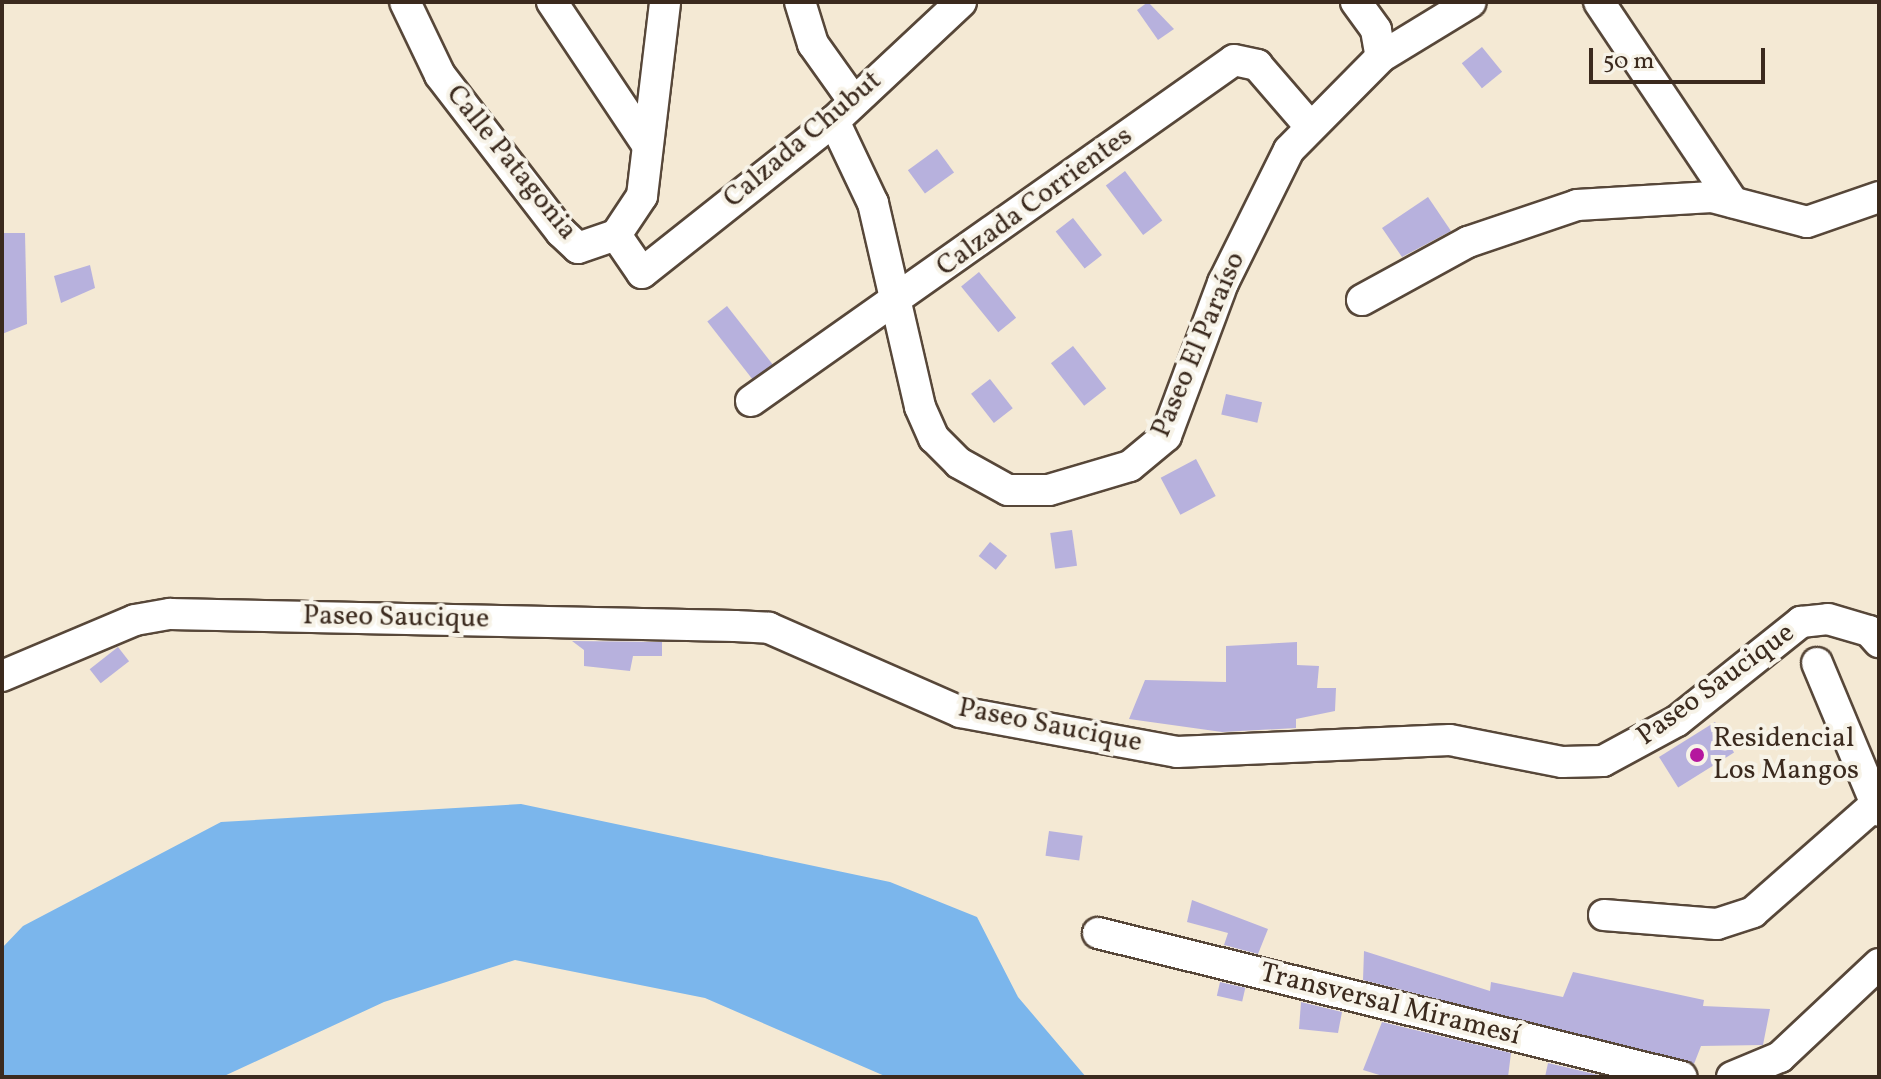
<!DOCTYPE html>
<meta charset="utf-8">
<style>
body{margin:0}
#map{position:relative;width:1881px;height:1079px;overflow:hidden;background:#f4e9d4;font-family:Vollkorn,serif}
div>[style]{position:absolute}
.water>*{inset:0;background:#7bb6ec}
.building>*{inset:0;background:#b7b1dd;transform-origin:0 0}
.roads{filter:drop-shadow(2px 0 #574739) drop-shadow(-2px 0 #574739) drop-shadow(0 2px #574739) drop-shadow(0 -2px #574739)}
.minor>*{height:30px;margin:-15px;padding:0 15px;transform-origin:15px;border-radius:15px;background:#fff}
.dots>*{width:22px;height:22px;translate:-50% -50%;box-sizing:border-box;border:4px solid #f7f3e8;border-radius:50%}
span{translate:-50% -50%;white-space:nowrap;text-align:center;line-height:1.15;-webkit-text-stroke:8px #f7f3e8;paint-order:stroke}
.street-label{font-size:28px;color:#3b2a1e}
.poi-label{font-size:28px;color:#3b2a1e}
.left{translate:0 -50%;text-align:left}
.frame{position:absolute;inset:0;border:4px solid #3b2a1e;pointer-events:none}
.scale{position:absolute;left:1589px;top:48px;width:176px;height:36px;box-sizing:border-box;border:4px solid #3b2a1e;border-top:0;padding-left:10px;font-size:24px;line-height:28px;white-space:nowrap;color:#3b2a1e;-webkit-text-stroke:6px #f7f3e8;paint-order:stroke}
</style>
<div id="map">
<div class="water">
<div style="clip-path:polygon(521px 804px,890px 882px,977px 917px,1018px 997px,1086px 1077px,887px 1077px,705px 998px,515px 960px,384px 1002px,222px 1077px,2px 1077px,2px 948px,23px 926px,221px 822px)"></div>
</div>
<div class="building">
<div style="clip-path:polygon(1148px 2px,1174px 29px,1158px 40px,1137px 10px)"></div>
<div style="left:1482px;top:47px;width:32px;height:26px;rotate:51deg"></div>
<div style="left:937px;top:149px;width:29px;height:36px;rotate:54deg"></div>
<div style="left:1125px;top:171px;width:62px;height:24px;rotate:53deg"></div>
<div style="clip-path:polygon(1428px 197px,1451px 231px,1402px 257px,1382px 228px)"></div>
<div style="left:1073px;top:218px;width:47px;height:22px;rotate:52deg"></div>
<div style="clip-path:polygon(2px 233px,25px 233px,27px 324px,2px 334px)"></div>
<div style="clip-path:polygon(90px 265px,95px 288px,61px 303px,54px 276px)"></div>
<div style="left:979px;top:272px;width:59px;height:23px;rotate:51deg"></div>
<div style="left:727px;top:306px;width:74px;height:25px;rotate:52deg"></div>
<div style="left:1073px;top:346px;width:54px;height:28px;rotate:52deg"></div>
<div style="left:990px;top:379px;width:37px;height:24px;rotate:52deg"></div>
<div style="left:1226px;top:394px;width:37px;height:21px;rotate:13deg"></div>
<div style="left:1196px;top:459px;width:42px;height:40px;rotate:62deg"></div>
<div style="left:1072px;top:530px;width:36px;height:22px;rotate:82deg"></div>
<div style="left:990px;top:542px;width:22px;height:18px;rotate:39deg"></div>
<div style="clip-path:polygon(572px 641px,662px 642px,662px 656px,633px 656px,630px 671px,584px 666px,584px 650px)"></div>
<div style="clip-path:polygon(1297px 642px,1297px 665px,1319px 666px,1317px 688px,1336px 688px,1335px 711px,1296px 719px,1296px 728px,1222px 732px,1129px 719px,1145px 680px,1226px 682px,1226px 646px)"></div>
<div style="left:118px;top:647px;width:18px;height:36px;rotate:52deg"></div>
<div style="left:1715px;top:722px;width:36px;height:66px;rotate:58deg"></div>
<div style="left:1049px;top:831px;width:34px;height:25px;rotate:8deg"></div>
<div style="clip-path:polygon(1192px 900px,1268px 929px,1258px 954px,1224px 945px,1228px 933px,1187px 922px)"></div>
<div style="clip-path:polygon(1364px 951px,1490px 991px,1491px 982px,1563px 997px,1573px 972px,1704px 1000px,1703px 1006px,1770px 1009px,1763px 1045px,1701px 1046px,1694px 1064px,1363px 980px)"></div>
<div style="left:1220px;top:982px;width:26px;height:14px;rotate:13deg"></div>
<div style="clip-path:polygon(1301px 1002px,1342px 1012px,1338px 1033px,1299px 1029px)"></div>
<div style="clip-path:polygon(1382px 1022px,1511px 1053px,1508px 1077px,1386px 1077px,1363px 1070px)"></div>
<div style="clip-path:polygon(1548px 1063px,1607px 1077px,1545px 1077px)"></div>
</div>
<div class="roads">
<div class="minor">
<div style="left:405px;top:2px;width:81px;rotate:64.4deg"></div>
<div style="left:440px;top:75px;width:198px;rotate:52.4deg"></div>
<div style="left:561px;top:232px;width:23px;rotate:43deg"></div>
<div style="left:578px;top:248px;width:40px;rotate:-18.9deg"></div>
<div style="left:616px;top:235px;width:46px;rotate:55.6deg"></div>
<div style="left:642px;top:273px;width:245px;rotate:-38.4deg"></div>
<div style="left:834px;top:121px;width:174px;rotate:-43.1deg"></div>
<div style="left:552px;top:2px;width:169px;rotate:56.3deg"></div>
<div style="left:800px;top:2px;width:44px;rotate:72.8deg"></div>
<div style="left:813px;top:44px;width:69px;rotate:54.5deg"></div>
<div style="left:1356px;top:2px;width:34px;rotate:54deg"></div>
<div style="left:1376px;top:30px;width:27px;rotate:80deg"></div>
<div style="left:1599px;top:2px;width:241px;rotate:56.2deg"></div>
<div style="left:834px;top:121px;width:91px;rotate:64.6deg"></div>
<div style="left:873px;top:203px;width:209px;rotate:77deg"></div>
<div style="left:920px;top:407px;width:34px;rotate:66deg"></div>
<div style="left:934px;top:438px;width:35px;rotate:45deg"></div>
<div style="left:959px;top:463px;width:56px;rotate:28.9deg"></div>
<div style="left:1008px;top:490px;width:41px"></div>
<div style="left:1049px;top:490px;width:84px;rotate:-16.5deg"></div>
<div style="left:1130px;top:466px;width:47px;rotate:-39.8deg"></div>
<div style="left:1166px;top:436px;width:163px;rotate:-69.6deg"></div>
<div style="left:1223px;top:283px;width:148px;rotate:-63.6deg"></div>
<div style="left:1289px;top:150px;width:131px;rotate:-45.3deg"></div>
<div style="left:1381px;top:57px;width:105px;rotate:-31.4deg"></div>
<div style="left:616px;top:235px;width:47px;rotate:-56.3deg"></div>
<div style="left:642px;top:196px;width:195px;rotate:-83.2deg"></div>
<div style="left:1362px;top:300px;width:121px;rotate:-28.7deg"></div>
<div style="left:1468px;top:242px;width:115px;rotate:-18.7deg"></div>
<div style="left:1577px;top:205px;width:135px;rotate:-3.4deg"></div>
<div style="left:1712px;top:197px;width:98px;rotate:14.7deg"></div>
<div style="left:1807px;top:222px;width:76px;rotate:-19.1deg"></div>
<div style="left:751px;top:401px;width:591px;rotate:-35.22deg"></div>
<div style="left:1234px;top:60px;width:24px;rotate:12deg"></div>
<div style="left:1257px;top:65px;width:78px;rotate:49.2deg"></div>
<div style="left:1817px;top:663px;width:160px;rotate:67.3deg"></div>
<div style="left:2px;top:676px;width:144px;rotate:-22.8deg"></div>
<div style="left:135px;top:620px;width:36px;rotate:-10deg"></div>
<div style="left:170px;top:614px;width:565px;rotate:1.22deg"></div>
<div style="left:735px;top:626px;width:34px;rotate:3deg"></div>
<div style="left:769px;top:628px;width:209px;rotate:23.7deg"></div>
<div style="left:960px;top:712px;width:221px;rotate:10.4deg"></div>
<div style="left:1177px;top:752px;width:273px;rotate:-2.5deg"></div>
<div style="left:1450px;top:740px;width:114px;rotate:11.1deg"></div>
<div style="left:1562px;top:762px;width:41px;rotate:-1.4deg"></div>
<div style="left:1603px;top:761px;width:84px;rotate:-28.4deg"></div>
<div style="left:1677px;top:721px;width:159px;rotate:-38.6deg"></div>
<div style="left:1801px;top:622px;width:27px;rotate:-6deg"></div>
<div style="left:1828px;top:619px;width:43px;rotate:16.3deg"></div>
<div style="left:1869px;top:631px;width:15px;rotate:48deg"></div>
<div style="left:1604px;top:915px;width:113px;rotate:4.6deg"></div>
<div style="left:1717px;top:924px;width:38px;rotate:-18deg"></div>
<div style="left:1753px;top:912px;width:164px;rotate:-41.3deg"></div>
<div style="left:1098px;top:933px;width:601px;rotate:13.85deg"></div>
<div style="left:1732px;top:1077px;width:52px;rotate:-22.6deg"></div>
<div style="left:1780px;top:1057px;width:136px;rotate:-43.2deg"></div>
</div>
</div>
<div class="dots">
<div style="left:1697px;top:755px;background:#b5179e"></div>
</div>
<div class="street-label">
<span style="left:803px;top:140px;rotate:-40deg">Calzada Chubut</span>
<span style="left:511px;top:163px;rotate:51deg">Calle Patagonia</span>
<span style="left:1035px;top:202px;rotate:-36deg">Calzada Corrientes</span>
<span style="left:1199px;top:345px;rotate:-67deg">Paseo El Paraíso</span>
<span style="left:396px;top:618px;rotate:1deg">Paseo Saucique</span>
<span style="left:1716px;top:685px;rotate:-36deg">Paseo Saucique</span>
<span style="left:1050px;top:726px;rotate:11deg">Paseo Saucique</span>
<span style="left:1390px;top:1005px;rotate:14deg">Transversal Miramesí</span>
</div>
<div class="poi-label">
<span class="left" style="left:1713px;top:755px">Residencial<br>Los Mangos</span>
</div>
<div class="frame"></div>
<div class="scale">50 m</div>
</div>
